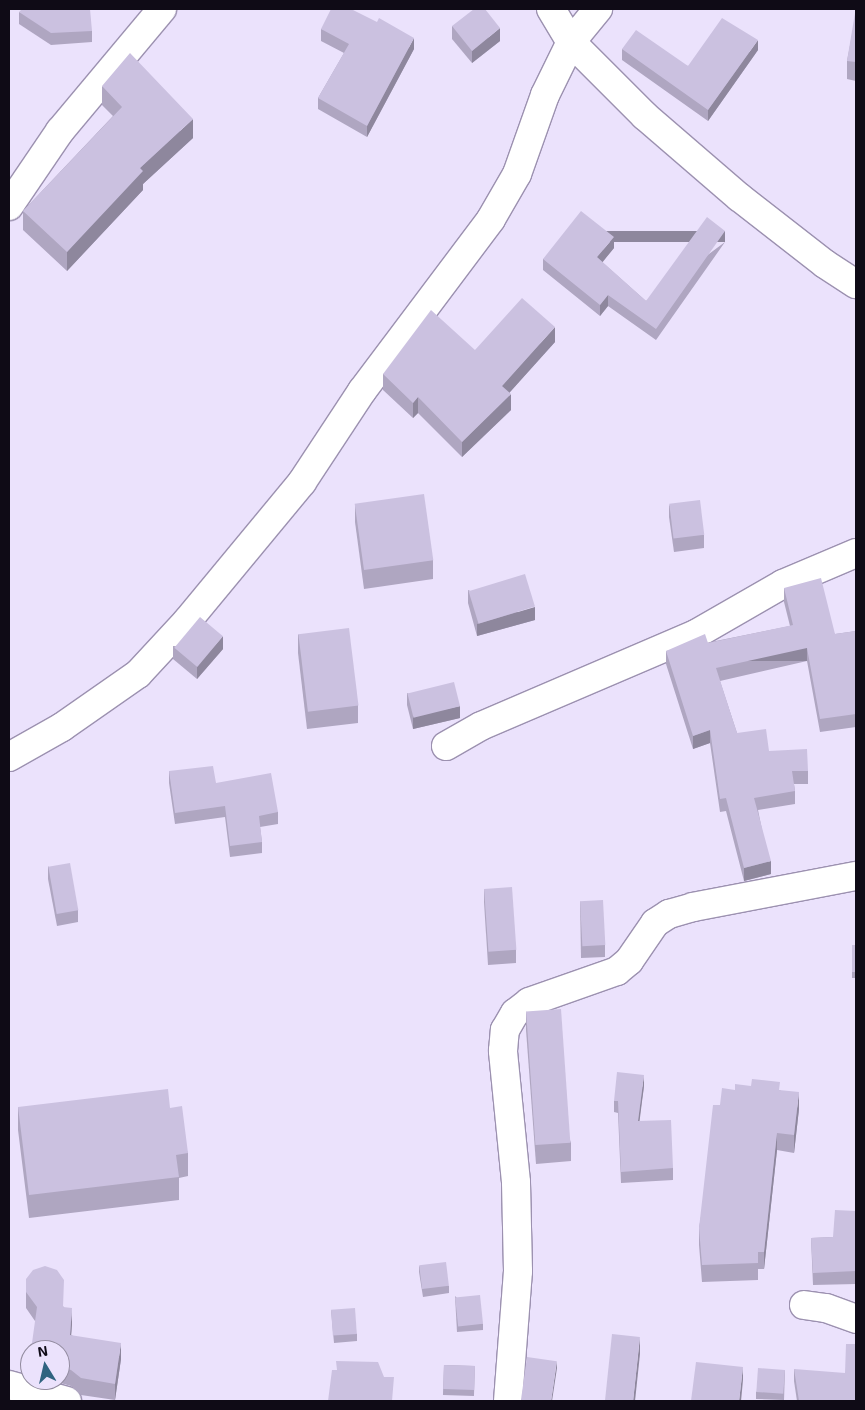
<!DOCTYPE html>
<style>
body{margin:0}
#map{position:relative;width:865px;height:1410px;overflow:hidden;background:#ebe2fc;font-family:"Exo 2",sans-serif}
div>[style]{position:absolute}
.roads{filter:drop-shadow(1px 0 #9c91b0) drop-shadow(-1px 0 #9c91b0) drop-shadow(0 1px #9c91b0) drop-shadow(0 -1px #9c91b0)}
.minor>*{height:28px;margin:-14px;padding:0 14px;transform-origin:14px;border-radius:14px;background:#fff}
.wall>*{inset:0;background:#afa6c1;transform-origin:0 0}
.shaded-wall>*{inset:0;background:#8e879d;transform-origin:0 0}
.building>*{inset:0;background:#cbc1e0;transform-origin:0 0}
span{translate:-50% -50%;white-space:nowrap;text-align:center;line-height:1.15;-webkit-text-stroke:4.5px #ebe2fc;paint-order:stroke}
.frame{position:absolute;inset:0;border:10px solid #0f0b16;pointer-events:none}
.north{position:absolute;left:20px;top:1340px;width:50px;height:50px;box-sizing:border-box;background:#ebe2fc;border:1px solid #938ca0;border-radius:50%;rotate:351deg;font-size:14px;font-weight:700;line-height:20px;text-align:center;color:#0f0b16}
.north::after{content:'';display:block;margin:auto;width:18px;height:22px;background:#306380;clip-path:polygon(50% 0,100% 100%,50% 72%,0 100%)}
</style>
<div id="map">
<div class="roads">
<div class="minor">
<div style="left:551px;top:9px;width:39px;rotate:59deg"></div>
<div style="left:571px;top:42px;width:105px;rotate:45deg"></div>
<div style="left:645px;top:116px;width:124px;rotate:40.8deg"></div>
<div style="left:739px;top:197px;width:109px;rotate:37.9deg"></div>
<div style="left:825px;top:264px;width:37px;rotate:33deg"></div>
<div style="left:9px;top:206px;width:91px;rotate:-55.8deg"></div>
<div style="left:60px;top:131px;width:159px;rotate:-50.1deg"></div>
<div style="left:446px;top:746px;width:40px;rotate:-29.7deg"></div>
<div style="left:481px;top:726px;width:234px;rotate:-23.2deg"></div>
<div style="left:696px;top:634px;width:100px;rotate:-29.9deg"></div>
<div style="left:783px;top:584px;width:79px;rotate:-23deg"></div>
<div style="left:9px;top:757px;width:61px;rotate:-29.5deg"></div>
<div style="left:62px;top:727px;width:93px;rotate:-34.9deg"></div>
<div style="left:138px;top:674px;width:74px;rotate:-47.2deg"></div>
<div style="left:188px;top:620px;width:179px;rotate:-50.4deg"></div>
<div style="left:302px;top:482px;width:109px;rotate:-56.6deg"></div>
<div style="left:362px;top:391px;width:215px;rotate:-53.1deg"></div>
<div style="left:491px;top:219px;width:52px;rotate:-60deg"></div>
<div style="left:517px;top:174px;width:84px;rotate:-70.5deg"></div>
<div style="left:545px;top:95px;width:59px;rotate:-63.9deg"></div>
<div style="left:571px;top:42px;width:43px;rotate:-50.7deg"></div>
<div style="left:804px;top:1305px;width:22px;rotate:8deg"></div>
<div style="left:826px;top:1308px;width:32px;rotate:20deg"></div>
<div style="left:9px;top:1385px;width:60px;rotate:15.4deg"></div>
<div style="left:508px;top:1401px;width:130px;rotate:-85.6deg"></div>
<div style="left:518px;top:1271px;width:89px;rotate:-91.3deg"></div>
<div style="left:516px;top:1182px;width:132px;rotate:-95.7deg"></div>
<div style="left:503px;top:1051px;width:21px;rotate:-85deg"></div>
<div style="left:505px;top:1030px;width:20px;rotate:-60deg"></div>
<div style="left:515px;top:1013px;width:18px;rotate:-38deg"></div>
<div style="left:529px;top:1002px;width:93px;rotate:-19.4deg"></div>
<div style="left:617px;top:971px;width:16px;rotate:-40deg"></div>
<div style="left:629px;top:961px;width:46px;rotate:-55.6deg"></div>
<div style="left:655px;top:923px;width:17px;rotate:-33deg"></div>
<div style="left:669px;top:914px;width:25px;rotate:-16deg"></div>
<div style="left:693px;top:907px;width:166px;rotate:-10.8deg"></div>
</div>
</div>
<div class="wall">
<div style="clip-path:polygon(19px 12px,92px 31px,92px 42px,51px 45px,19px 24px)"></div>
<div style="clip-path:polygon(856px 14px,856px 81px,847px 79px,847px 61px)"></div>
<div style="clip-path:polygon(452px 26px,500px 41px,472px 63px,452px 39px)"></div>
<div style="clip-path:polygon(321px 29px,414px 49px,367px 137px,318px 109px,318px 98px,344px 53px,321px 41px)"></div>
<div style="clip-path:polygon(622px 49px,688px 66px,758px 50px,708px 121px,622px 60px)"></div>
<div style="clip-path:polygon(102px 86px,193px 138px,143px 184px,143px 190px,67px 271px,23px 230px,23px 211px,113px 116px,102px 105px)"></div>
<div style="clip-path:polygon(725px 242px,656px 340px,608px 306px,600px 316px,543px 270px,543px 259px,614px 248px,602px 262px,646px 301px)"></div>
<div style="clip-path:polygon(555px 342px,509px 393px,511px 410px,462px 457px,418px 413px,413px 418px,383px 390px,383px 374px,475px 350px)"></div>
<div style="clip-path:polygon(355px 504px,433px 560px,433px 579px,364px 589px,355px 522px)"></div>
<div style="clip-path:polygon(669px 505px,704px 535px,704px 548px,674px 552px,669px 517px)"></div>
<div style="clip-path:polygon(784px 588px,835px 634px,856px 631px,856px 727px,820px 732px,807px 661px,720px 681px,737px 733px,769px 751px,808px 771px,808px 784px,794px 784px,795px 791px,795px 804px,758px 810px,771px 874px,744px 881px,726px 811px,720px 812px,710px 743px,693px 749px,666px 664px,666px 651px,790px 626px,784px 602px)"></div>
<div style="clip-path:polygon(468px 590px,535px 620px,477px 636px,468px 603px)"></div>
<div style="clip-path:polygon(298px 634px,358px 705px,358px 723px,307px 729px,298px 653px)"></div>
<div style="clip-path:polygon(173px 646px,223px 649px,197px 679px,173px 659px)"></div>
<div style="clip-path:polygon(407px 693px,460px 718px,413px 729px,407px 705px)"></div>
<div style="clip-path:polygon(169px 771px,216px 783px,278px 812px,278px 824px,260px 827px,262px 842px,262px 853px,230px 857px,225px 817px,175px 824px,169px 783px)"></div>
<div style="clip-path:polygon(48px 866px,78px 910px,78px 922px,57px 926px,48px 879px)"></div>
<div style="clip-path:polygon(484px 889px,516px 950px,516px 963px,488px 965px,484px 902px)"></div>
<div style="clip-path:polygon(580px 901px,605px 945px,605px 957px,581px 958px)"></div>
<div style="left:852px;top:945px;width:4px;height:33px"></div>
<div style="clip-path:polygon(526px 1011px,571px 1143px,571px 1161px,536px 1164px,526px 1030px)"></div>
<div style="clip-path:polygon(644px 1086px,639px 1121px,673px 1168px,673px 1180px,621px 1183px,618px 1113px,614px 1112px,614px 1101px)"></div>
<div style="clip-path:polygon(735px 1090px,780px 1090px,799px 1109px,794px 1153px,777px 1150px,764px 1269px,758px 1269px,758px 1280px,702px 1282px,699px 1245px,699px 1228px,720px 1105px)"></div>
<div style="clip-path:polygon(18px 1107px,170px 1108px,188px 1153px,188px 1176px,179px 1178px,179px 1200px,29px 1218px,18px 1130px)"></div>
<div style="clip-path:polygon(856px 1211px,856px 1284px,813px 1285px,811px 1238px,833px 1237px)"></div>
<div style="clip-path:polygon(419px 1266px,449px 1286px,449px 1293px,423px 1297px,419px 1272px)"></div>
<div style="clip-path:polygon(26px 1279px,64px 1307px,72px 1324px,71px 1335px,121px 1359px,115px 1400px,81px 1395px,71px 1386px,50px 1380px,60px 1380px,60px 1350px,35px 1321px,26px 1308px)"></div>
<div style="clip-path:polygon(455px 1296px,483px 1324px,483px 1330px,457px 1332px)"></div>
<div style="clip-path:polygon(331px 1310px,357px 1334px,357px 1341px,334px 1343px)"></div>
<div style="clip-path:polygon(30px 1354px,30px 1375px,29px 1374px)"></div>
<div style="left:444px;top:1365px;width:31px;height:30px;rotate:2deg"></div>
<div style="clip-path:polygon(794px 1369px,856px 1401px,797px 1401px,794px 1381px)"></div>
<div style="clip-path:polygon(785px 1370px,784px 1400px,756px 1399px,756px 1392px)"></div>
</div>
<div class="shaded-wall">
<div style="clip-path:polygon(500px 28px,500px 41px,472px 63px,472px 51px)"></div>
<div style="clip-path:polygon(414px 38px,414px 49px,367px 137px,367px 126px)"></div>
<div style="clip-path:polygon(758px 40px,758px 50px,708px 121px,708px 110px)"></div>
<div style="clip-path:polygon(193px 119px,193px 138px,143px 184px,143px 190px,67px 271px,67px 252px,140px 168px)"></div>
<div style="left:725px;top:231px;width:11px;height:120px;rotate:90deg"></div>
<div style="clip-path:polygon(614px 237px,614px 248px,597px 269px,597px 257px)"></div>
<div style="clip-path:polygon(608px 295px,608px 306px,600px 316px,600px 305px)"></div>
<div style="clip-path:polygon(555px 327px,555px 342px,502px 401px,502px 386px)"></div>
<div style="clip-path:polygon(511px 394px,511px 410px,462px 457px,462px 442px)"></div>
<div style="clip-path:polygon(418px 397px,418px 413px,413px 418px,413px 403px)"></div>
<div style="clip-path:polygon(535px 607px,535px 620px,477px 636px,477px 624px)"></div>
<div style="clip-path:polygon(223px 636px,223px 649px,197px 679px,197px 666px)"></div>
<div style="left:807px;top:648px;width:13px;height:93px;rotate:90deg"></div>
<div style="clip-path:polygon(460px 706px,460px 718px,413px 729px,413px 716px)"></div>
<div style="clip-path:polygon(710px 730px,710px 743px,693px 749px,693px 736px)"></div>
<div style="clip-path:polygon(771px 861px,771px 874px,744px 881px,744px 868px)"></div>
<div style="clip-path:polygon(644px 1075px,644px 1086px,638px 1133px,638px 1121px)"></div>
<div style="clip-path:polygon(799px 1092px,799px 1109px,794px 1153px,794px 1135px)"></div>
<div style="clip-path:polygon(777px 1133px,777px 1150px,764px 1269px,764px 1252px)"></div>
<div style="clip-path:polygon(72px 1308px,72px 1324px,70px 1351px,70px 1335px)"></div>
<div style="clip-path:polygon(640px 1337px,640px 1354px,635px 1401px,633px 1401px)"></div>
<div style="clip-path:polygon(121px 1343px,121px 1359px,115px 1400px,115px 1384px)"></div>
<div style="clip-path:polygon(557px 1361px,557px 1368px,552px 1401px,551px 1401px)"></div>
<div style="clip-path:polygon(743px 1367px,743px 1380px,741px 1401px,739px 1401px)"></div>
</div>
<div class="building">
<div style="clip-path:polygon(22px 9px,90px 9px,92px 31px,51px 33px,19px 12px)"></div>
<div style="clip-path:polygon(331px 9px,351px 9px,377px 22px,379px 18px,414px 38px,367px 126px,318px 98px,349px 44px,321px 29px)"></div>
<div style="clip-path:polygon(474px 9px,485px 9px,500px 28px,472px 51px,452px 26px)"></div>
<div style="clip-path:polygon(855px 13px,856px 14px,856px 62px,847px 61px)"></div>
<div style="clip-path:polygon(722px 18px,758px 40px,708px 110px,622px 49px,636px 30px,688px 66px)"></div>
<div style="clip-path:polygon(130px 53px,193px 119px,140px 168px,143px 171px,67px 252px,23px 211px,122px 107px,102px 86px)"></div>
<div style="clip-path:polygon(581px 211px,614px 237px,597px 257px,646px 301px,707px 217px,725px 231px,656px 329px,608px 295px,600px 305px,543px 259px)"></div>
<div style="clip-path:polygon(522px 298px,555px 327px,502px 386px,511px 394px,462px 442px,418px 397px,413px 403px,383px 374px,431px 310px,475px 350px)"></div>
<div style="left:424px;top:494px;width:67px;height:70px;rotate:82deg"></div>
<div style="left:700px;top:500px;width:35px;height:31px;rotate:83deg"></div>
<div style="left:525px;top:574px;width:34px;height:59px;rotate:73deg"></div>
<div style="clip-path:polygon(821px 578px,835px 634px,856px 631px,856px 714px,820px 719px,807px 648px,716px 668px,737px 733px,766px 729px,769px 751px,807px 749px,808px 771px,792px 771px,795px 791px,754px 798px,771px 861px,744px 868px,726px 798px,720px 799px,710px 730px,693px 736px,666px 651px,705px 634px,708px 643px,793px 625px,784px 588px)"></div>
<div style="left:200px;top:617px;width:30px;height:40px;rotate:40deg"></div>
<div style="left:349px;top:628px;width:78px;height:51px;rotate:83deg"></div>
<div style="left:454px;top:682px;width:25px;height:48px;rotate:76deg"></div>
<div style="clip-path:polygon(213px 766px,216px 783px,271px 773px,278px 812px,259px 816px,262px 842px,230px 846px,225px 806px,175px 813px,169px 771px)"></div>
<div style="left:70px;top:863px;width:48px;height:22px;rotate:80deg"></div>
<div style="left:512px;top:887px;width:63px;height:28px;rotate:86deg"></div>
<div style="left:603px;top:900px;width:45px;height:23px;rotate:87deg"></div>
<div style="left:852px;top:945px;width:4px;height:27px"></div>
<div style="left:561px;top:1009px;width:134px;height:35px;rotate:86deg"></div>
<div style="clip-path:polygon(617px 1072px,644px 1075px,638px 1121px,671px 1120px,673px 1168px,621px 1172px,618px 1101px,614px 1101px)"></div>
<div style="clip-path:polygon(752px 1079px,780px 1082px,779px 1090px,799px 1092px,794px 1135px,777px 1133px,764px 1252px,758px 1252px,758px 1263px,702px 1265px,699px 1228px,713px 1105px,720px 1105px,722px 1088px,735px 1090px,735px 1084px,751px 1086px)"></div>
<div style="clip-path:polygon(168px 1089px,170px 1108px,182px 1106px,188px 1153px,176px 1155px,179px 1177px,29px 1195px,18px 1107px)"></div>
<div style="clip-path:polygon(835px 1210px,856px 1211px,856px 1271px,813px 1273px,811px 1238px,833px 1237px)"></div>
<div style="left:446px;top:1262px;width:24px;height:27px;rotate:83deg"></div>
<div style="clip-path:polygon(45px 1266px,57px 1270px,64px 1280px,63px 1307px,72px 1308px,70px 1335px,121px 1343px,115px 1384px,81px 1378px,71px 1370px,60px 1367px,60px 1350px,31px 1350px,37px 1307px,26px 1292px,26px 1279px,33px 1270px)"></div>
<div style="left:480px;top:1295px;width:29px;height:25px;rotate:84deg"></div>
<div style="left:355px;top:1308px;width:26px;height:24px;rotate:86deg"></div>
<div style="left:612px;top:1334px;width:28px;height:67px;rotate:6deg"></div>
<div style="clip-path:polygon(846px 1344px,856px 1344px,856px 1401px,799px 1401px,794px 1369px,845px 1373px)"></div>
<div style="left:527px;top:1357px;width:30px;height:44px;rotate:8deg"></div>
<div style="clip-path:polygon(336px 1361px,378px 1362px,384px 1377px,394px 1377px,392px 1401px,328px 1401px,332px 1370px,337px 1370px)"></div>
<div style="clip-path:polygon(696px 1362px,743px 1367px,739px 1401px,691px 1401px)"></div>
<div style="left:444px;top:1365px;width:31px;height:24px;rotate:2deg"></div>
<div style="left:758px;top:1368px;width:27px;height:24px;rotate:4deg"></div>
</div>
<div class="frame"></div>
<div class="north">N</div>
</div>
